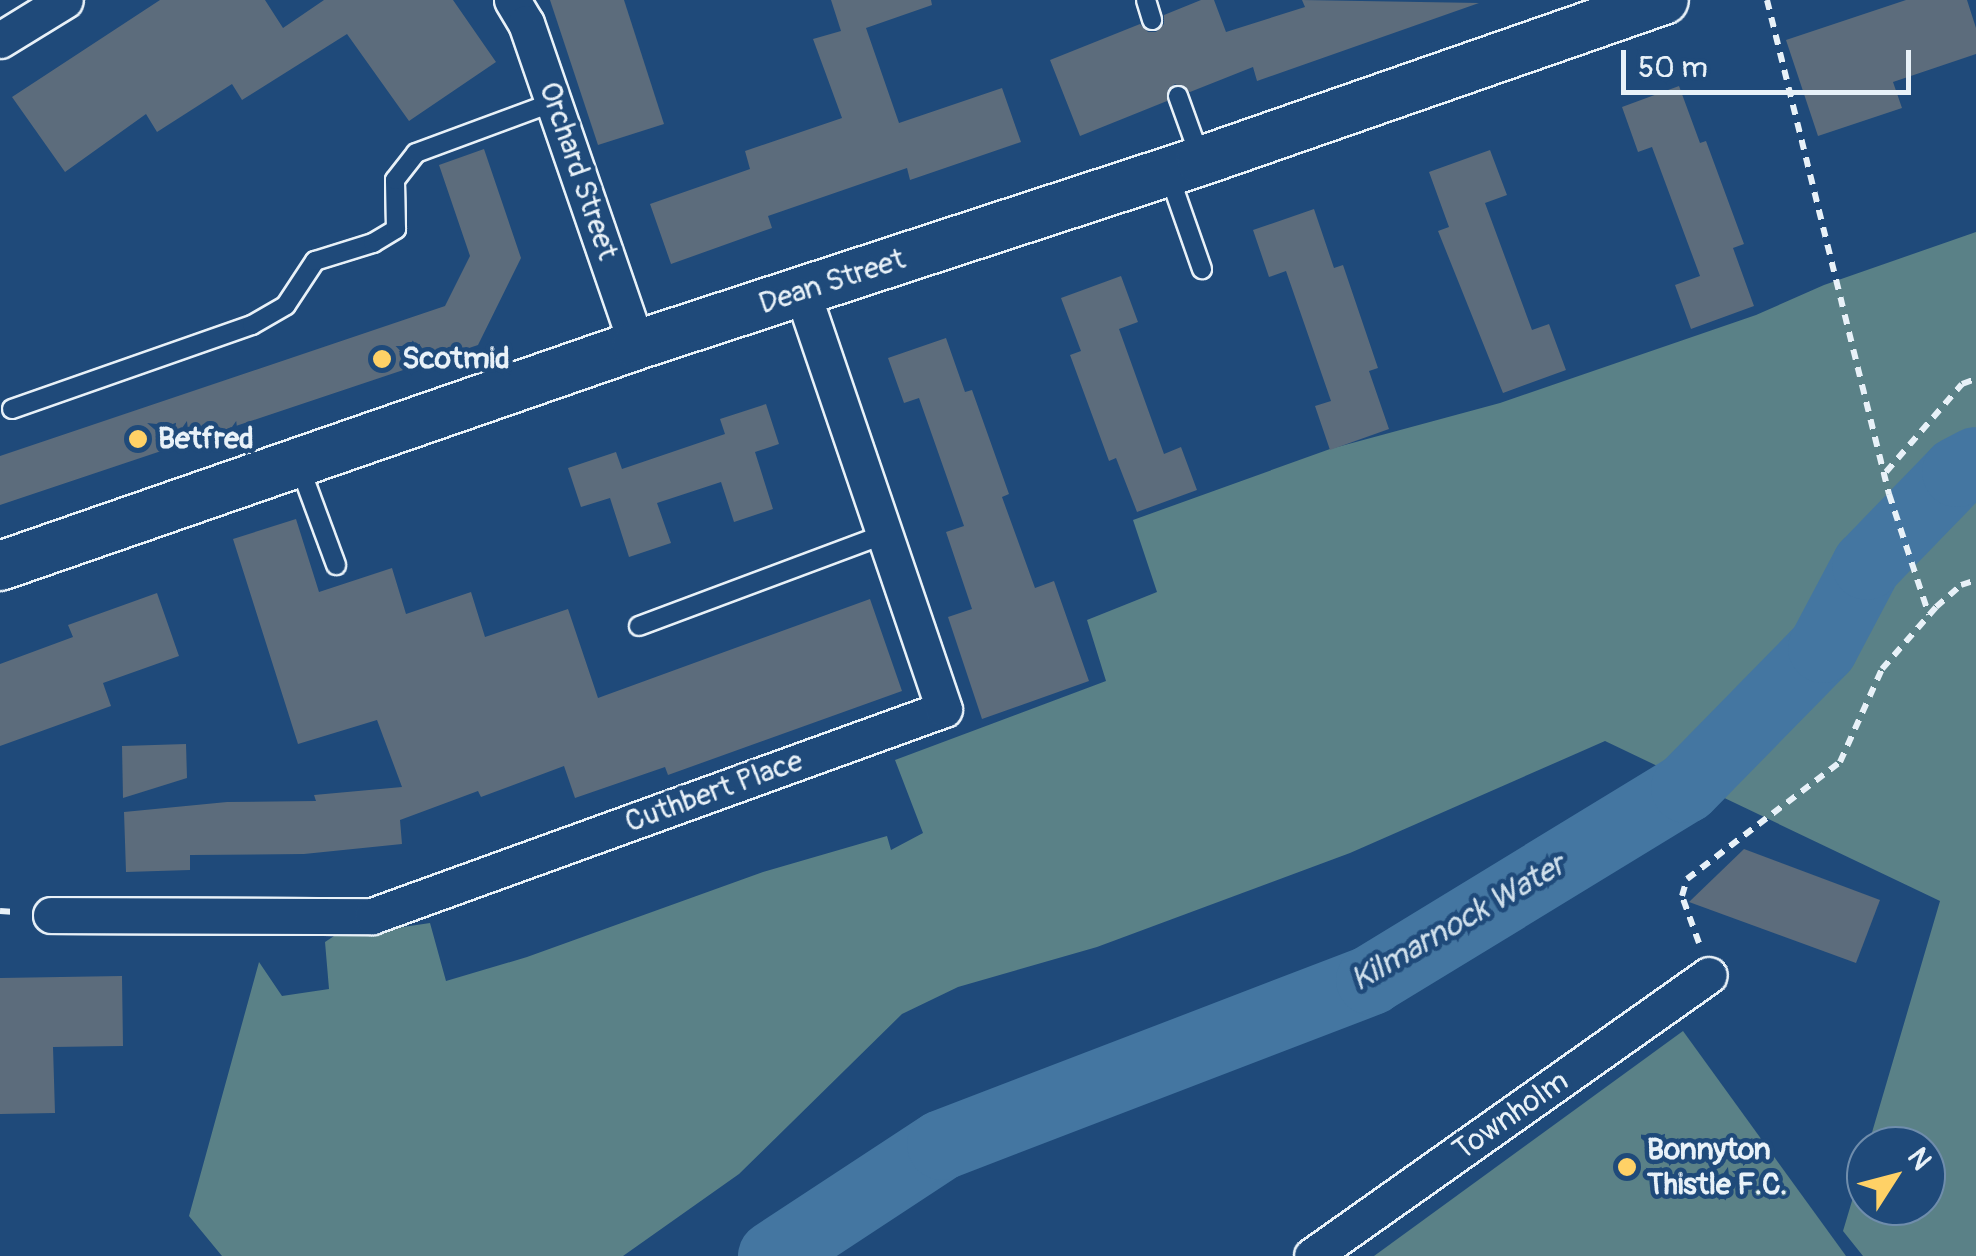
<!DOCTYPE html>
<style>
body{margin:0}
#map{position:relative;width:1976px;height:1256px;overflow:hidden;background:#1f4a7a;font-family:Pangolin,sans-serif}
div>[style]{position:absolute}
.green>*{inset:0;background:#5a8187}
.river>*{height:70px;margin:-35px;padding:0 35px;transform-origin:35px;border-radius:35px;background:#4476a1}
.building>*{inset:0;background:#5c6c7c}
.path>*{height:6px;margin-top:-3px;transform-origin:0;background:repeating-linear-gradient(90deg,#e8f1f8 0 10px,transparent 0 18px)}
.roads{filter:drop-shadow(2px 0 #e8f1f8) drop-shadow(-2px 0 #e8f1f8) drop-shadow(0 2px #e8f1f8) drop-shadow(0 -2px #e8f1f8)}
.service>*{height:18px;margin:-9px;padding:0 9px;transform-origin:9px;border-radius:9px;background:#1f4a7a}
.minor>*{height:35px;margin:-17.5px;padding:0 17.5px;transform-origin:17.5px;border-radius:17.5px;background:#1f4a7a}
.secondary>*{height:48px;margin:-24px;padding:0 24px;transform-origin:24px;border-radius:24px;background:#1f4a7a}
.dots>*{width:28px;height:28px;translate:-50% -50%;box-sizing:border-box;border:5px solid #1f4a7a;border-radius:50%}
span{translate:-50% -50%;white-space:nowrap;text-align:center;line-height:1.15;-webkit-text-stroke:9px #1f4a7a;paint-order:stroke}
.street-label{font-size:30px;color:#e8f1f8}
.poi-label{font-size:30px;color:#e8f1f8;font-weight:700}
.left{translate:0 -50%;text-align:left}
.water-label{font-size:32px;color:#cfdfeb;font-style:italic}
.north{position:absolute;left:1846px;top:1126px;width:100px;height:100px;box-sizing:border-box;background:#1f4a7a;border:2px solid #6f8dac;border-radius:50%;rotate:54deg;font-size:28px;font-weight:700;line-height:40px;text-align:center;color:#e8f1f8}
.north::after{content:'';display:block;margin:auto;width:35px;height:45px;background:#ffd166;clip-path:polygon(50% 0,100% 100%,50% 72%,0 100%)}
.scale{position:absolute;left:1621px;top:50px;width:290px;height:45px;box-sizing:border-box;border:5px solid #e8f1f8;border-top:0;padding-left:12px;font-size:30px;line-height:35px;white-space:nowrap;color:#e8f1f8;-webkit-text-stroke:8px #1f4a7a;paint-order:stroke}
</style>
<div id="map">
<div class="green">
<div style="clip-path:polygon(1976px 232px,1976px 1256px,1863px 1256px,1843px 1231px,1866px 1154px,1866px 1206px,1926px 1206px,1926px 1146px,1868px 1146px,1940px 901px,1605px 741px,1350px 853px,1097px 947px,958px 987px,902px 1014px,739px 1174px,623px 1256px,222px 1256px,189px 1216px,259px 962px,282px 996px,329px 989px,325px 942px,343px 930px,383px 930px,430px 923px,446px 981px,527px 957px,763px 872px,887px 836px,891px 850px,923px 833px,895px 760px,1106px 681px,1087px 620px,1157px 592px,1133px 520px,1330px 449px,1500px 403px,1756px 315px,1824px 285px)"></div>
<div style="clip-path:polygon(1683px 1031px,1846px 1256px,1374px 1256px)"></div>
</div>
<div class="river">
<div style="left:773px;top:1256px;width:202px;rotate:-33.3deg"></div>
<div style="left:942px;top:1145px;width:460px;rotate:-21deg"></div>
<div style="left:1371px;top:980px;width:369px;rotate:-31.4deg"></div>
<div style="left:1686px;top:788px;width:196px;rotate:-45.6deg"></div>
<div style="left:1823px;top:648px;width:94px;rotate:-62.1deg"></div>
<div style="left:1867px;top:565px;width:129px;rotate:-45.9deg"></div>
<div style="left:1957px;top:472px;width:21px;rotate:-28deg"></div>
</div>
<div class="building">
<div style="clip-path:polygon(160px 0,265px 0,283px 28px,324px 0,453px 0,496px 62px,409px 121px,347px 34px,242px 100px,232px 84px,157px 132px,146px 114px,65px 172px,12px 97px)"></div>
<div style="clip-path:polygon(550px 0,624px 0,664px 124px,598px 145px)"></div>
<div style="clip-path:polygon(831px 0,931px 0,932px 5px,866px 28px,899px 123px,1002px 88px,1021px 142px,910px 180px,907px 168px,768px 216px,772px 228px,671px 264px,650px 204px,750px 169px,745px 151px,842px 118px,813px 39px,841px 31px)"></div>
<div style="clip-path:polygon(1201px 0,1214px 0,1226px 32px,1305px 7px,1302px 0,1479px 3px,1257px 81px,1253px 67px,1190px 92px,1175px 84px,1168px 89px,1167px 101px,1080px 136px,1050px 60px,1140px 24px,1148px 32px,1156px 32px,1164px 24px,1164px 15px)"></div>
<div style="clip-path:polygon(1906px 0,1967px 0,1976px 28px,1976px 54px,1893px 82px,1902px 108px,1818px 136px,1786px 40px)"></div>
<div style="clip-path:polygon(1679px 86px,1700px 143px,1706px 141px,1744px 244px,1733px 248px,1754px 306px,1691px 329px,1675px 285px,1700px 276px,1652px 147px,1638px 152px,1622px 107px)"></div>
<div style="clip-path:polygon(484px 149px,521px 258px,478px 345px,0 505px,0 456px,445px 306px,470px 256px,439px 165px)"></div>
<div style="clip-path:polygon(1490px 150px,1507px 195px,1485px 203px,1532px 330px,1549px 324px,1566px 370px,1503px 393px,1438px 231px,1449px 227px,1429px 172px)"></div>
<div style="clip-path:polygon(1314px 209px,1334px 268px,1343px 265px,1378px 368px,1369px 371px,1389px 429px,1330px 450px,1315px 406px,1331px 401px,1286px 271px,1269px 277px,1253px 230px)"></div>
<div style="clip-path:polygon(1121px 276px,1138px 322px,1119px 329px,1164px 454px,1181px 447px,1197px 490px,1137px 512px,1116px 458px,1109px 461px,1070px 355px,1081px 351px,1061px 298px)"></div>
<div style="clip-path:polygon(946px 338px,965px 392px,972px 390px,1009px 494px,1002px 497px,1035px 588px,1054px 581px,1089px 681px,982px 719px,948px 617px,972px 609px,946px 532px,964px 526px,919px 398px,904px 403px,888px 358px)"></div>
<div style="clip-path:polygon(766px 404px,779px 444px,755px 452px,773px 509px,734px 522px,721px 482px,657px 503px,671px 543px,629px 557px,610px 498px,581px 507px,568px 468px,616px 452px,622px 469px,725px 434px,720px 419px)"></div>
<div style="clip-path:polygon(296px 519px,319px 592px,392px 568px,406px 614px,471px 592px,485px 637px,568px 609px,598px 698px,870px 599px,902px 691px,668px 775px,665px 767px,575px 798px,564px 766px,481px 797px,478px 791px,400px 820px,402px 844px,304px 854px,190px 855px,190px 870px,126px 872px,124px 812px,227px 802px,316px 801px,314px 795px,402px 787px,377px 720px,298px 744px,233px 539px)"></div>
<div style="clip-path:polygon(157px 593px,179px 656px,103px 683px,111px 706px,0 746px,0 664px,73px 637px,68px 625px)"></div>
<div style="clip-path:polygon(186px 744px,187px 778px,123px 798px,122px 746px)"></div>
<div style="clip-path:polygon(1744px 849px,1880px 900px,1856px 963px,1689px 902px)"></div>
<div style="clip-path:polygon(122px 976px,123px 1046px,53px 1047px,55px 1113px,0 1114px,0 978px)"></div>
</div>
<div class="path">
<div style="left:1767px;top:0;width:509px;rotate:76.13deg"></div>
<div style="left:1889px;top:494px;width:127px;rotate:71.7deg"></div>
<div style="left:1886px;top:472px;width:116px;rotate:-49.2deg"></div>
<div style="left:1962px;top:384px;width:15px;rotate:-20deg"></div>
<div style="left:0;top:911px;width:15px;rotate:4deg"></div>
<div style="left:1699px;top:943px;width:50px;rotate:-109.9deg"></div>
<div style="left:1682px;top:896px;width:18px;rotate:-74deg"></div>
<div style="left:1687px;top:879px;width:193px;rotate:-37.4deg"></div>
<div style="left:1840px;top:762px;width:102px;rotate:-65.7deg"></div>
<div style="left:1882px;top:669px;width:82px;rotate:-48.9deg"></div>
<div style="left:1936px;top:607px;width:33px;rotate:-41deg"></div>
<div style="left:1961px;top:585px;width:16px;rotate:-18deg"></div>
</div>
<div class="roads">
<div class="service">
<div style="left:1146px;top:0;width:21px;rotate:73deg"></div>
<div style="left:1178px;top:96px;width:68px;rotate:70.2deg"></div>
<div style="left:1168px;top:172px;width:103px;rotate:70.7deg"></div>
<div style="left:12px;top:409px;width:254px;rotate:-19.3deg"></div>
<div style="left:252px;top:325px;width:39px;rotate:-30deg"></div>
<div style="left:286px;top:305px;width:53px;rotate:-56.6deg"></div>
<div style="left:315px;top:261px;width:61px;rotate:-17.2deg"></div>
<div style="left:373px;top:243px;width:27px;rotate:-31deg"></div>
<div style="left:396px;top:229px;width:49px;rotate:-91.2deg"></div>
<div style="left:395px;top:180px;width:34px;rotate:-52deg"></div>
<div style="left:416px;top:153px;width:147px;rotate:-20.3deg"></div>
<div style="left:298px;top:462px;width:110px;rotate:69.7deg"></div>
<div style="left:639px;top:626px;width:263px;rotate:-20.5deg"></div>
</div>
<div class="minor">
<div style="left:512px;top:0;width:27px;rotate:59deg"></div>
<div style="left:526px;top:23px;width:341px;rotate:71deg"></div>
<div style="left:0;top:40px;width:76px;rotate:-31.6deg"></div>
<div style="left:51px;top:915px;width:321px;rotate:0.2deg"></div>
<div style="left:372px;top:916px;width:608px;rotate:-19.89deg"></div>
<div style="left:944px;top:709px;width:441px;rotate:-108.8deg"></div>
<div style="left:1312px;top:1256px;width:486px;rotate:-35.3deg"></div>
</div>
<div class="secondary">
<div style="left:0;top:566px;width:674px;rotate:-19.13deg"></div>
<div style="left:637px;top:345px;width:593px;rotate:-18.07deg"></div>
<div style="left:1201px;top:161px;width:490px;rotate:-19.2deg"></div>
</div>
</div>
<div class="dots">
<div style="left:382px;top:359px;background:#ffd166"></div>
<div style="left:138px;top:439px;background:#ffd166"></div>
<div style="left:1627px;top:1167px;background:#ffd166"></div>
</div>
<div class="street-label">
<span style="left:578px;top:171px;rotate:71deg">Orchard Street</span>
<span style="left:832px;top:282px;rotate:-18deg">Dean Street</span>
<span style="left:714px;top:792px;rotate:-20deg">Cuthbert Place</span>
<span style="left:1511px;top:1116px;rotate:-35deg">Townholm</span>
</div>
<div class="poi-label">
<span class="left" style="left:402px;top:359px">Scotmid</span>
<span class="left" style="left:158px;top:439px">Betfred</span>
<span class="left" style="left:1647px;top:1167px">Bonnyton<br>Thistle F.C.</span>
</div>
<div class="water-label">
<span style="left:1458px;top:923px;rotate:-30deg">Kilmarnock Water</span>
</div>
<div class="north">N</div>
<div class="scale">50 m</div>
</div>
